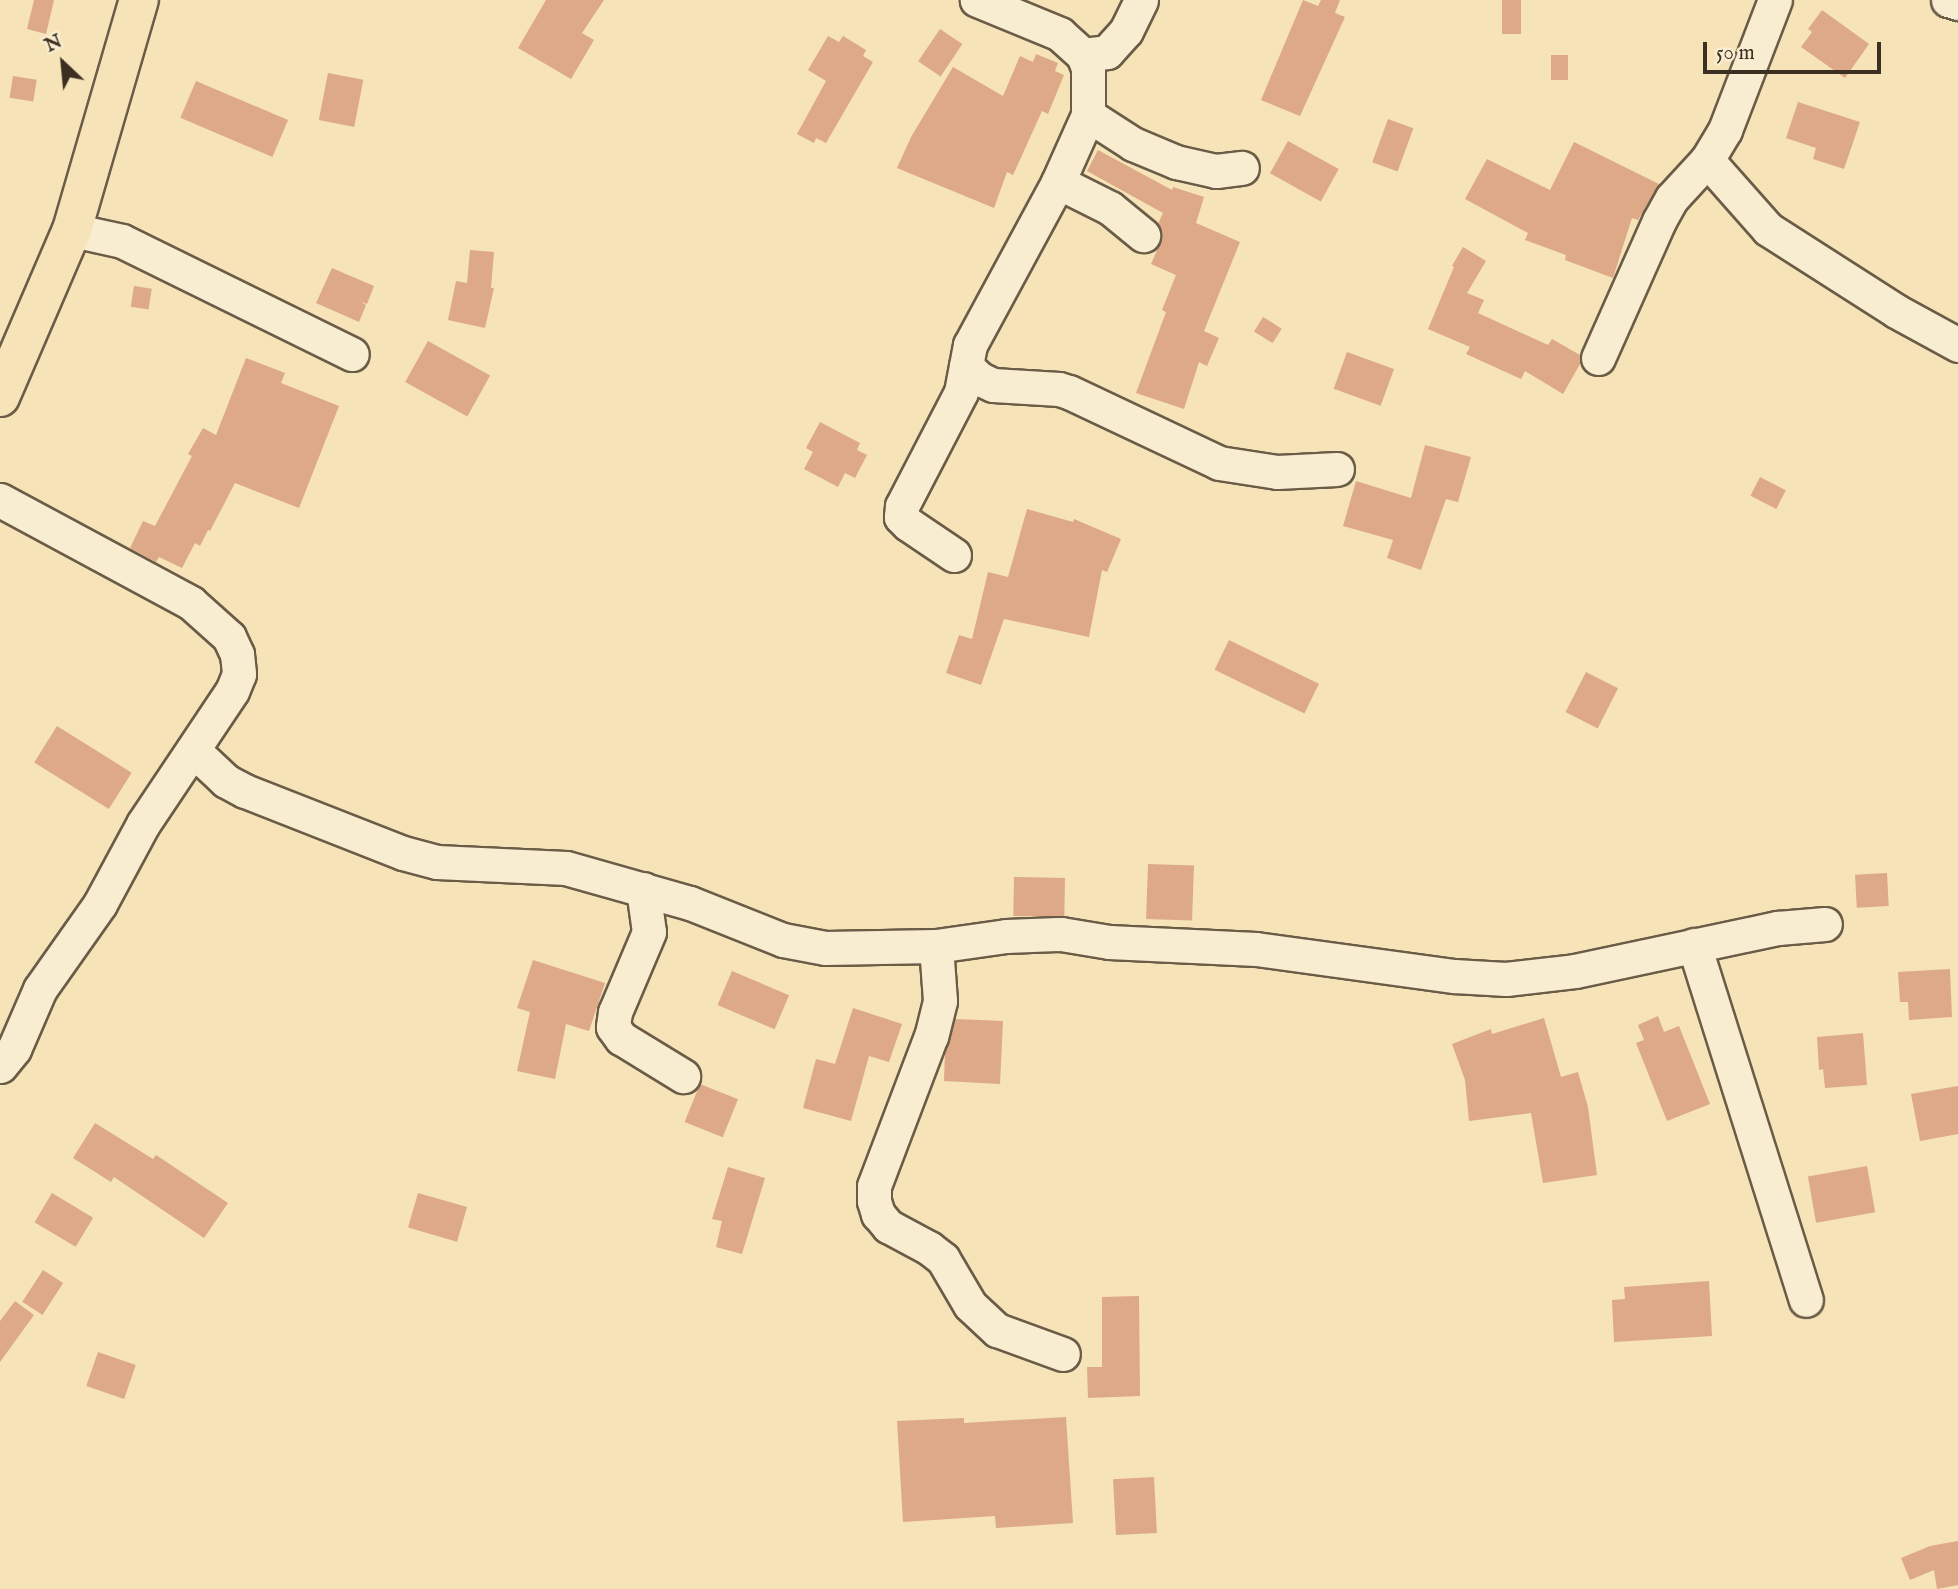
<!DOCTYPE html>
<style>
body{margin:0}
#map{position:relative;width:1958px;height:1589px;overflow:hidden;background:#f6e3b8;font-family:"IM FELL English",serif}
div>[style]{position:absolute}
.building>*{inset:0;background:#dda986;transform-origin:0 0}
.roads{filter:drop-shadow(2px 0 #6a5c47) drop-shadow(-2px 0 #6a5c47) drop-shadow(0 2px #6a5c47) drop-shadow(0 -2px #6a5c47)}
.minor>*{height:33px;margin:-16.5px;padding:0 16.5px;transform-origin:16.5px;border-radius:16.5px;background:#f9edd1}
.major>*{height:38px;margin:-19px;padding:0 19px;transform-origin:19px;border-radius:19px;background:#f6e3b8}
span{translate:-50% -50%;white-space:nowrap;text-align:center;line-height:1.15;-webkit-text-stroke:7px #f9edd1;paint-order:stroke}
.north{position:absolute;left:28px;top:28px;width:70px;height:70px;-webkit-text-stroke:5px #f9edd1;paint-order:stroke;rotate:334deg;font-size:19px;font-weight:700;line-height:28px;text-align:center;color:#3b2f21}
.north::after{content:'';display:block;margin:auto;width:24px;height:32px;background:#3b2f21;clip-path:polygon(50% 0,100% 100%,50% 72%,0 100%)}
.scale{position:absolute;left:1703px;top:42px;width:178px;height:32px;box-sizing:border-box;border:4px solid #3b2f21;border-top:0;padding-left:9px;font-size:21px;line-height:24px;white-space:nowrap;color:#3b2f21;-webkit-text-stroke:5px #f9edd1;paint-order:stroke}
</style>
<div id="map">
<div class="building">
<div style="clip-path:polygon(34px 0,54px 0,46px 34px,27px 29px)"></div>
<div style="clip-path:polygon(546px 0,604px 0,582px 33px,594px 40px,571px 79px,518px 48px)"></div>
<div style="clip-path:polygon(1303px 0,1318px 6px,1321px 0,1340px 0,1335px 13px,1345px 17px,1300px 116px,1261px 100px)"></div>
<div style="left:1502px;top:0;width:19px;height:34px"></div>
<div style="clip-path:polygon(1822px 10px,1869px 44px,1845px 78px,1801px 47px,1812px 32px,1808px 29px)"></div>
<div style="left:940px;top:29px;width:27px;height:39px;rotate:34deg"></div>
<div style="clip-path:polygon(828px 36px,839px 42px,843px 36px,866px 50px,863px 56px,873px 62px,826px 143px,816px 138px,814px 143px,797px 134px,826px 81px,808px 70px)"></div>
<div style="clip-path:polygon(1036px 54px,1058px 63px,1055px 71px,1064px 75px,1048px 114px,1042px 111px,1013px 175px,1007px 172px,994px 208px,897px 168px,911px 137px,953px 67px,1003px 96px,1020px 56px,1033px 62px)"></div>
<div style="left:1551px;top:55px;width:17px;height:25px"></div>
<div style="left:328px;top:73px;width:36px;height:48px;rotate:11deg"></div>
<div style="left:13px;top:76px;width:24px;height:22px;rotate:9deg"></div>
<div style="left:196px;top:81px;width:100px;height:40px;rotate:23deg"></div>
<div style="clip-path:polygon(1798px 102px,1860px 122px,1844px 169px,1813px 159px,1816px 148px,1786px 138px)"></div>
<div style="left:1388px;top:119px;width:27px;height:46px;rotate:20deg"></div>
<div style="left:1288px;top:141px;width:58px;height:37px;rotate:29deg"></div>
<div style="clip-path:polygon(1574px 142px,1659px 184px,1638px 220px,1632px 218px,1613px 278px,1565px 260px,1566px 255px,1525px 240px,1528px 233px,1465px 199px,1487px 159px,1550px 190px)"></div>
<div style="clip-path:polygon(1098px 150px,1172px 190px,1173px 187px,1204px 197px,1196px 223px,1240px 242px,1204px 331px,1219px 338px,1207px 366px,1199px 362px,1184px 409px,1136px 393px,1166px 312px,1162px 310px,1176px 275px,1151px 264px,1162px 239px,1158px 224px,1163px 213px,1087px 171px)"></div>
<div style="clip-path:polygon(1463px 247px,1486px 261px,1467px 293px,1484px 300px,1478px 313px,1548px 345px,1552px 339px,1580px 355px,1580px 364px,1563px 394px,1525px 371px,1521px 379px,1466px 354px,1470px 347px,1428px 329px,1454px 267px,1452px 266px)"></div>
<div style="clip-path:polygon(470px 250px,494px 252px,491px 288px,494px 288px,485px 328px,448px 320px,456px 281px,467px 283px)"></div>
<div style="clip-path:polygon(332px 268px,374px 286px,367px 304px,361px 302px,366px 305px,359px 322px,316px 303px)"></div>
<div style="left:134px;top:286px;width:18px;height:21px;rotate:9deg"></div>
<div style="left:1263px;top:317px;width:22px;height:17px;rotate:32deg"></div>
<div style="left:428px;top:341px;width:71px;height:47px;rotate:29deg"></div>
<div style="left:1347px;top:352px;width:50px;height:39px;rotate:20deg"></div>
<div style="clip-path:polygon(246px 358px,285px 373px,281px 383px,339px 406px,299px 508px,235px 483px,210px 531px,208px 530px,200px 546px,195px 543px,182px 568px,159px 557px,156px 562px,130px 548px,143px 521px,155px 526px,192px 456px,188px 454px,203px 428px,216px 435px)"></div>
<div style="clip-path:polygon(820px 422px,860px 443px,857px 450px,867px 455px,855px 478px,845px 473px,838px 487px,804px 469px,813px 452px,806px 448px)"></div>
<div style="clip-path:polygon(1425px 445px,1471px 457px,1458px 502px,1446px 499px,1421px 570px,1387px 558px,1393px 540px,1343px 526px,1356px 481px,1411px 498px)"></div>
<div style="left:1760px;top:477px;width:29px;height:21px;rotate:27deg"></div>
<div style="clip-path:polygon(1027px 509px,1073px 522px,1074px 519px,1121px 539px,1107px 572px,1102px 570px,1089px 637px,1004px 619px,981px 685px,946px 673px,959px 635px,972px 639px,988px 572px,1008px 577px)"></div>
<div style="left:1229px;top:640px;width:100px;height:33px;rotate:26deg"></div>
<div style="left:1586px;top:672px;width:36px;height:45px;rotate:27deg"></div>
<div style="left:57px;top:726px;width:88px;height:43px;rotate:32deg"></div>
<div style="left:1148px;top:864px;width:46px;height:55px;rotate:2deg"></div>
<div style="left:1887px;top:873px;width:33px;height:32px;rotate:87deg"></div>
<div style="left:1014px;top:877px;width:51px;height:39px;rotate:1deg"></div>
<div style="clip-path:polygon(533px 960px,605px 983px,589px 1031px,566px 1024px,555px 1079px,517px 1071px,530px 1012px,517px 1008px)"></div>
<div style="clip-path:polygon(1950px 969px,1952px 1017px,1909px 1020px,1908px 1002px,1900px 1002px,1898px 972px)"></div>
<div style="left:732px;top:971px;width:62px;height:37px;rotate:23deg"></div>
<div style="clip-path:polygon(853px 1008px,902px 1024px,889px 1062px,869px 1056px,851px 1121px,803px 1108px,816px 1059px,835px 1064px)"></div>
<div style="clip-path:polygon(1658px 1016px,1664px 1032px,1679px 1026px,1710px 1104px,1667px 1121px,1636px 1043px,1644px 1040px,1638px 1025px)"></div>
<div style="clip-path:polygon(1544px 1018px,1561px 1077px,1578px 1072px,1588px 1107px,1597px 1175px,1543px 1183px,1531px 1113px,1469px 1121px,1465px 1080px,1452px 1044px,1491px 1029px,1492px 1034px)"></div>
<div style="clip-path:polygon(955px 1019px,1003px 1021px,1000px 1084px,944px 1081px,945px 1053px)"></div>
<div style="clip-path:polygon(1863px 1033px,1867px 1085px,1825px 1088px,1823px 1069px,1819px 1070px,1817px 1037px)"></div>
<div style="left:700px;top:1084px;width:41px;height:41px;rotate:22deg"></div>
<div style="clip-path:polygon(1958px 1086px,1958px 1134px,1920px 1141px,1911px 1094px)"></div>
<div style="clip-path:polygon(95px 1123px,153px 1159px,156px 1155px,228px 1203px,204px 1238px,114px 1177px,111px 1182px,73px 1158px)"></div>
<div style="left:1867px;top:1166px;width:47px;height:60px;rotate:80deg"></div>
<div style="clip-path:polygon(728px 1167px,765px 1178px,742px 1254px,716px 1247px,722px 1221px,712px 1219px)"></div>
<div style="left:52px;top:1193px;width:48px;height:34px;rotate:31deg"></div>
<div style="left:418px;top:1193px;width:51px;height:36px;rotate:16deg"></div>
<div style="left:43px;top:1270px;width:24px;height:38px;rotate:33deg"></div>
<div style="clip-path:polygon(1709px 1281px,1712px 1336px,1614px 1342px,1612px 1300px,1625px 1299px,1624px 1287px)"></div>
<div style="clip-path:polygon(1139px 1296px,1140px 1396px,1088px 1398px,1087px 1367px,1102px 1367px,1102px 1297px)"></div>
<div style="clip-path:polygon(15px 1301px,34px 1315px,0 1362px,0 1321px)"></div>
<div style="left:98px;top:1352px;width:40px;height:36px;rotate:19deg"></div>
<div style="clip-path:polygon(1066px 1417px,1073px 1523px,996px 1528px,995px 1516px,903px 1522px,897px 1421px,964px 1418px,964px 1423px)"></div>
<div style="left:1154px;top:1477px;width:56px;height:41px;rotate:87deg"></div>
<div style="clip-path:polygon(1958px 1541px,1958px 1585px,1937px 1589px,1934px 1570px,1910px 1580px,1901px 1558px,1930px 1546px)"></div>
</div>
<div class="roads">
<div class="minor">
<div style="left:1948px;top:0;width:10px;rotate:17deg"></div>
<div style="left:1083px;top:55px;width:24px;rotate:-7deg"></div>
<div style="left:1107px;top:52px;width:28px;rotate:-48deg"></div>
<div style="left:1126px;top:31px;width:34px;rotate:-64deg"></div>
<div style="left:1088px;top:115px;width:54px;rotate:32.8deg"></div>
<div style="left:1133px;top:144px;width:47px;rotate:22.7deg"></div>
<div style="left:1176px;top:162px;width:41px;rotate:12.7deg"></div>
<div style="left:1216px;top:171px;width:26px;rotate:-7deg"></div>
<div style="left:1707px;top:160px;width:92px;rotate:48.5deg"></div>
<div style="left:1768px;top:229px;width:152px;rotate:32.6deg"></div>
<div style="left:1896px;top:311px;width:71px;rotate:28.7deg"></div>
<div style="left:1058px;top:182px;width:58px;rotate:26.6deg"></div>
<div style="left:1110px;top:208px;width:43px;rotate:39.3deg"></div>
<div style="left:72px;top:230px;width:51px;rotate:12.4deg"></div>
<div style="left:122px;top:241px;width:256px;rotate:26.2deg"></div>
<div style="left:1598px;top:358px;width:150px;rotate:-66deg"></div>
<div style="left:1659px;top:221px;width:26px;rotate:-61deg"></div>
<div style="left:1672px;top:198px;width:52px;rotate:-47.4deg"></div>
<div style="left:1707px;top:160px;width:35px;rotate:-59deg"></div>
<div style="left:1725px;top:130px;width:139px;rotate:-69deg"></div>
<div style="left:966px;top:366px;width:19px;rotate:43deg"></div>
<div style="left:980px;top:379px;width:14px;rotate:25deg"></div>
<div style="left:993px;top:385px;width:66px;rotate:3.5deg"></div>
<div style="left:1059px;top:389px;width:10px;rotate:17deg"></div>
<div style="left:1069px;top:392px;width:166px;rotate:25.3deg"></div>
<div style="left:1219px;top:463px;width:59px;rotate:8.8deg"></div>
<div style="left:1277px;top:472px;width:60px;rotate:-2.9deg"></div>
<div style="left:0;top:500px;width:217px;rotate:28.3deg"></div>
<div style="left:191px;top:603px;width:51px;rotate:41.8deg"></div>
<div style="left:229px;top:637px;width:19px;rotate:65deg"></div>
<div style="left:237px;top:654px;width:20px;rotate:84deg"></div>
<div style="left:239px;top:674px;width:18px;rotate:112deg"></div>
<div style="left:232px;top:691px;width:160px;rotate:123.8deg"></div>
<div style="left:143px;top:824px;width:91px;rotate:118.3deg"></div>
<div style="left:100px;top:904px;width:104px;rotate:125.2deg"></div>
<div style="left:40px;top:989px;width:65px;rotate:113.4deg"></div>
<div style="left:14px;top:1049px;width:22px;rotate:129deg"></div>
<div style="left:954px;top:555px;width:55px;rotate:-146deg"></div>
<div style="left:908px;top:524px;width:10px;rotate:-135deg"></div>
<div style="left:901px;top:517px;width:11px;rotate:-85deg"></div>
<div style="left:902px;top:506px;width:128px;rotate:-62.6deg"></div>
<div style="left:961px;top:392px;width:48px;rotate:-79.2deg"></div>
<div style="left:970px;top:345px;width:185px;rotate:-61.6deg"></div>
<div style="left:1058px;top:182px;width:73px;rotate:-65.9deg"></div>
<div style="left:1088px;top:115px;width:47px;rotate:-90deg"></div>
<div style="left:1088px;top:68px;width:14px;rotate:-111deg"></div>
<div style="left:1083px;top:55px;width:31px;rotate:-138deg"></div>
<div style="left:1060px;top:34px;width:90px;rotate:-157.7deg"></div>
<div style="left:193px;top:750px;width:45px;rotate:43.2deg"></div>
<div style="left:226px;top:781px;width:21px;rotate:28deg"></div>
<div style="left:245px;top:791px;width:170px;rotate:21.4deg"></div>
<div style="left:403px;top:853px;width:35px;rotate:15deg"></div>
<div style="left:437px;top:862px;width:129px;rotate:2.7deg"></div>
<div style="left:566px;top:868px;width:129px;rotate:15.8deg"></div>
<div style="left:690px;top:903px;width:100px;rotate:21.7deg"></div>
<div style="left:783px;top:940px;width:43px;rotate:10.8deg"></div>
<div style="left:825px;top:948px;width:111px;rotate:-1deg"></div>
<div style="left:936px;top:946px;width:71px;rotate:-8.1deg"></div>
<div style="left:1006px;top:936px;width:55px;rotate:-2.1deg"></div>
<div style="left:1061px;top:934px;width:49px;rotate:9.5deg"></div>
<div style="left:1109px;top:942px;width:147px;rotate:2.7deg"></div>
<div style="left:1256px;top:949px;width:200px;rotate:7.8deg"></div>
<div style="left:1454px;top:976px;width:52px;rotate:3.3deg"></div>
<div style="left:1506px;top:979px;width:69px;rotate:-6.6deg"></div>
<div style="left:1575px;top:971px;width:208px;rotate:-12deg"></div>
<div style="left:1778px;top:928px;width:47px;rotate:-4.9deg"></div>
<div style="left:643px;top:889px;width:43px;rotate:82.1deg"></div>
<div style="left:649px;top:932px;width:87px;rotate:113deg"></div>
<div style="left:615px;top:1012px;width:15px;rotate:98deg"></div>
<div style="left:613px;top:1027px;width:14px;rotate:54deg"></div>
<div style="left:621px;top:1038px;width:73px;rotate:31.5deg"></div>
<div style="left:1694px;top:945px;width:372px;rotate:72.5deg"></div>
<div style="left:936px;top:946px;width:55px;rotate:85.8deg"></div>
<div style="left:940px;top:1001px;width:36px;rotate:104deg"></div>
<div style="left:931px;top:1036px;width:160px;rotate:110.8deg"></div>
<div style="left:874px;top:1186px;width:15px;rotate:90deg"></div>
<div style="left:874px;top:1201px;width:14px;rotate:73deg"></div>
<div style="left:878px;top:1214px;width:16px;rotate:50deg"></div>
<div style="left:888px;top:1226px;width:47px;rotate:28.2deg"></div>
<div style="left:929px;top:1248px;width:18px;rotate:38deg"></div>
<div style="left:943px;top:1259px;width:53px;rotate:59.6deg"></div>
<div style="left:970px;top:1305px;width:37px;rotate:43deg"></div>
<div style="left:997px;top:1330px;width:70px;rotate:20deg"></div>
</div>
<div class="major">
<div style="left:0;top:397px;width:182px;rotate:-66.7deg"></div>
<div style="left:72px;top:230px;width:240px;rotate:-73.8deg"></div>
</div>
</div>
<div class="north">N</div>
<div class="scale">50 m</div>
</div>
